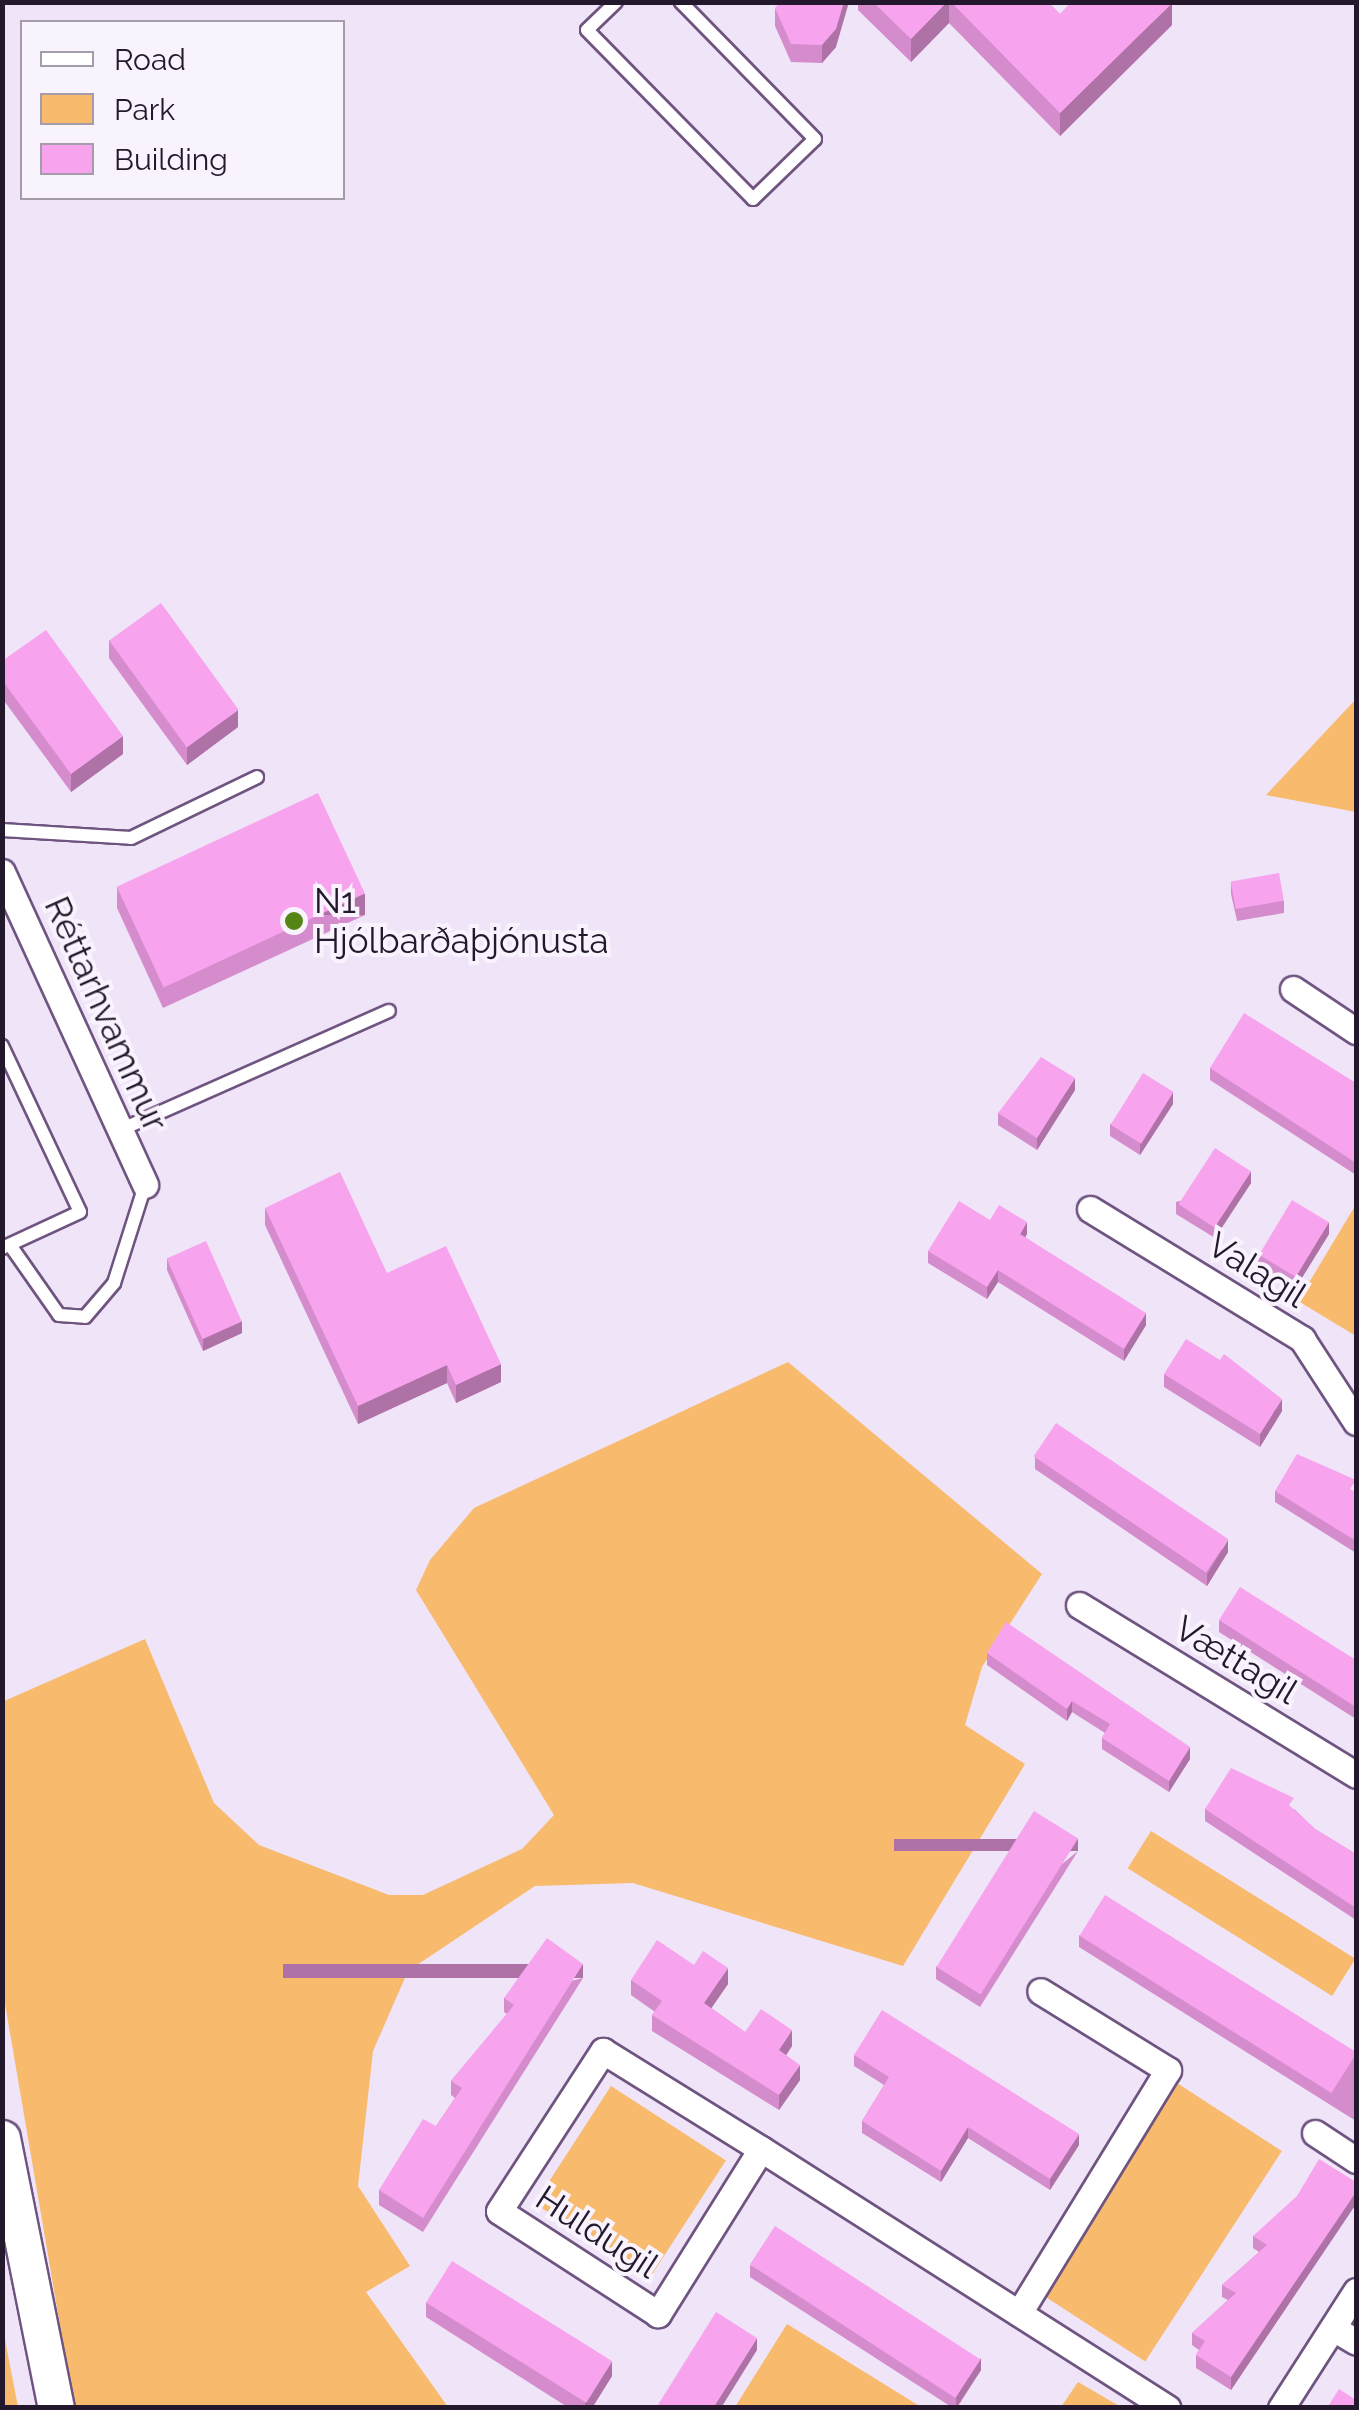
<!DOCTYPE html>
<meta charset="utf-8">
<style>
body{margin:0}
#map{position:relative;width:1359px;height:2410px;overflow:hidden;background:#efe4f8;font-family:Raleway,sans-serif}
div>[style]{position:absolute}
.green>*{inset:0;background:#f8ba6c;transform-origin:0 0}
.roads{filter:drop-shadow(2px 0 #6f5480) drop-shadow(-2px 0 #6f5480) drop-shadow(0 2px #6f5480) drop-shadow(0 -2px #6f5480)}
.service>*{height:12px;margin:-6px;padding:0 6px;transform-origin:6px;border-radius:6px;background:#fff}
.minor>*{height:25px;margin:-12.5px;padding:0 12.5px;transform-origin:12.5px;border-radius:12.5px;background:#fff}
.secondary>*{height:35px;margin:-17.5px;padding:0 17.5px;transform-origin:17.5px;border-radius:17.5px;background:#fff}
.wall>*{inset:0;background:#d58ccd}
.shaded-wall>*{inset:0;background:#ae72a7;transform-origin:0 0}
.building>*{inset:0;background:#f8a3ee;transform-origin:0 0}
.dots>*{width:28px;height:28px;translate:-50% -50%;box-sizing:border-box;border:5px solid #f9f3fe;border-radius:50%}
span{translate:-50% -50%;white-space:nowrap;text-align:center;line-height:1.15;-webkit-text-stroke:8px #f9f3fe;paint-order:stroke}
.poi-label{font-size:35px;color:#24192c}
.left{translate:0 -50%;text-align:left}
.street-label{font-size:35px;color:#24192c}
.frame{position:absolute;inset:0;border:5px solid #24192c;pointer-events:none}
.legend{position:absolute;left:20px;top:20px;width:325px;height:180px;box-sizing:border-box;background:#f9f3fe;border:2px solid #a49caa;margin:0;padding:12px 18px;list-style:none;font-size:30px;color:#24192c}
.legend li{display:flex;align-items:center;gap:20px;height:50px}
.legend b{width:50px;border:2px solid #a49caa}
</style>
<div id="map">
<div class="green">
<div style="clip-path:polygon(1356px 699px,1356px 812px,1266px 795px)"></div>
<div style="clip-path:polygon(1355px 1206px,1356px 1206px,1356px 1336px,1298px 1301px)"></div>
<div style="clip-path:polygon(788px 1362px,1042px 1574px,982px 1667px,965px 1725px,1025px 1764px,903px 1966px,633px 1883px,535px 1886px,408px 1971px,373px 2051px,358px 2186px,410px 2266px,366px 2292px,448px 2407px,74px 2407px,3px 1992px,2px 1702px,145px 1639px,214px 1803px,259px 1845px,389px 1895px,423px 1895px,522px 1849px,554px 1815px,416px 1590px,430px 1560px,474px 1508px)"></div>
<div style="left:1151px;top:1831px;width:241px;height:44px;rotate:32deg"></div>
<div style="left:1177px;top:2083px;width:125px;height:251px;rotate:33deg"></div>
<div style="left:611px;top:2086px;width:137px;height:140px;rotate:33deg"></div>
<div style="clip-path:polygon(787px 2324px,921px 2407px,735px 2407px)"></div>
<div style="clip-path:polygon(3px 2329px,18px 2407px,3px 2407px)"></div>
<div style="clip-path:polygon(1078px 2382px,1121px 2407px,1061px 2407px)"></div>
</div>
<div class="roads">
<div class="service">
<div style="left:616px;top:2px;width:40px;rotate:136deg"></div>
<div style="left:587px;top:30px;width:237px;rotate:45.5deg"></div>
<div style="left:753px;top:199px;width:86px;rotate:-44.1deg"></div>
<div style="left:815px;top:139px;width:192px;rotate:-134.4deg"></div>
<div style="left:2px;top:830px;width:129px;rotate:3.5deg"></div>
<div style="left:131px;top:838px;width:140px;rotate:-25.8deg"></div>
<div style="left:2px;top:1046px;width:183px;rotate:64.8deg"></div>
<div style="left:80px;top:1212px;width:86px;rotate:155.2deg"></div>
<div style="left:120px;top:1130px;width:294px;rotate:-23.9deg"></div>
<div style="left:10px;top:1245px;width:85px;rotate:55deg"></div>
<div style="left:59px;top:1315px;width:26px;rotate:4deg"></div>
<div style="left:85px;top:1317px;width:45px;rotate:-49.5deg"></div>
<div style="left:114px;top:1283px;width:103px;rotate:-72.4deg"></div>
</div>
<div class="minor">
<div style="left:2px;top:872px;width:344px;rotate:65.4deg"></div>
<div style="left:1293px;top:989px;width:76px;rotate:33.7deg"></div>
<div style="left:1090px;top:1209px;width:249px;rotate:31.5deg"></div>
<div style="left:1302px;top:1339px;width:99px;rotate:57deg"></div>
<div style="left:1079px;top:1605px;width:325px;rotate:31.5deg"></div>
<div style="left:1315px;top:2133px;width:49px;rotate:33.4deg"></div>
<div style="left:761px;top:2149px;width:195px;rotate:122deg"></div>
<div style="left:658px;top:2314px;width:189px;rotate:-147.1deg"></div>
<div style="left:499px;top:2211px;width:191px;rotate:-57deg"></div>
<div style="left:603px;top:2051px;width:186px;rotate:31.8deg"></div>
<div style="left:761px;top:2149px;width:482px;rotate:32.5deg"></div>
<div style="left:1019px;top:2313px;width:285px;rotate:-58.5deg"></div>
<div style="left:1168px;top:2070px;width:150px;rotate:-148.3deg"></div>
<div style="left:1333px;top:2328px;width:27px;rotate:31deg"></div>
<div style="left:1281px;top:2408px;width:139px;rotate:-57.3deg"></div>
</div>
<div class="secondary">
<div style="left:2px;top:2138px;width:275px;rotate:78.7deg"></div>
</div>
</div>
<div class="wall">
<div style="clip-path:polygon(858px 2px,1048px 2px,1060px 14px,1172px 25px,1060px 136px,949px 23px,911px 62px,858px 10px)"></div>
<div style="clip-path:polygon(775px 8px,836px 47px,822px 63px,791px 62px,775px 26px)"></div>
<div style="clip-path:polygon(109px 640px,238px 727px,187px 765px,109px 658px)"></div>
<div style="clip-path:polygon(2px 661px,123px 754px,71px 792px,2px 698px)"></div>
<div style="clip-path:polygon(1231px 882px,1284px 901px,1284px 913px,1237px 921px,1231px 894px)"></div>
<div style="clip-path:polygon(117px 887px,365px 915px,163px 1008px,117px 908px)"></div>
<div style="clip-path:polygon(1210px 1068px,1356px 1083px,1356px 1175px,1210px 1080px)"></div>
<div style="clip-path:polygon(1075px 1090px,1037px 1150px,998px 1125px,998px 1113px)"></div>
<div style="clip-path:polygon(1173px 1104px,1140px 1155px,1110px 1136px,1110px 1124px)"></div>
<div style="clip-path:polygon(1251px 1183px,1215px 1238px,1176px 1214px,1176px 1202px)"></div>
<div style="clip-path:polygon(265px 1208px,387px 1273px,501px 1382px,456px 1403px,447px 1383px,358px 1424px,265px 1225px)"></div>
<div style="clip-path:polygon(1027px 1234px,1025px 1237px,1146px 1325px,1124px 1361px,998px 1282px,987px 1299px,928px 1263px,928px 1251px)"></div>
<div style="clip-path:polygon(1329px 1234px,1295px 1289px,1258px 1266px,1258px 1254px)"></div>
<div style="clip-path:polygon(167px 1258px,242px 1333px,203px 1351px,167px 1270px)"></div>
<div style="clip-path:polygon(1164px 1374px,1282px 1411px,1260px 1447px,1164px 1387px)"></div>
<div style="clip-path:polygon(1035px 1457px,1228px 1552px,1207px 1586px,1035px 1469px)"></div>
<div style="clip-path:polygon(1275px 1491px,1356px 1492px,1356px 1553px,1275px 1502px)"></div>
<div style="clip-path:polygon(1219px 1620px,1356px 1660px,1356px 1719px,1219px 1632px)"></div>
<div style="clip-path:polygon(987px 1653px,1190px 1759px,1169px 1792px,1102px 1749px,1102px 1738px,1105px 1733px,1072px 1712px,1067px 1721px,987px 1665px)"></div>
<div style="clip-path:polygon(1205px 1809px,1294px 1809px,1315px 1829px,1356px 1854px,1356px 1920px,1205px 1821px)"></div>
<div style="clip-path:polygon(1078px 1851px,980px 2007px,936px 1979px,936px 1967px)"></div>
<div style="clip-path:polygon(1079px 1935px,1356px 2053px,1356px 2121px,1079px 1947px)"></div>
<div style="clip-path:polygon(694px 1965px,728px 1984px,711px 2008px,745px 2032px,792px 2046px,786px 2055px,800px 2080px,779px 2110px,652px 2031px,652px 2015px,655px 2012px,631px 1995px,631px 1980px)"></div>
<div style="clip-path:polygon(583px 1978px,423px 2232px,379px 2205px,379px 2190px,436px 2126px,455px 2098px,451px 2095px,451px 2081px,507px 2014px,504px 2012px,504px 1998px)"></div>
<div style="clip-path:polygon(854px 2055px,1079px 2145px,1050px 2190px,968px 2138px,941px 2182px,862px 2133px,862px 2121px,884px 2085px,854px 2066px)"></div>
<div style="clip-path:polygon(1356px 2182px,1356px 2204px,1231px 2390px,1196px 2368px,1196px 2355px,1199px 2350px,1192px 2345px,1192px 2333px,1228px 2300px,1222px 2297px,1222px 2285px,1259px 2252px,1253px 2248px,1253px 2236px)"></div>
<div style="clip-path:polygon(750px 2265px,981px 2370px,957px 2408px,953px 2408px,750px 2277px)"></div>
<div style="clip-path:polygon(426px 2302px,612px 2376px,592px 2408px,569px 2408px,426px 2317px)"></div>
</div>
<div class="shaded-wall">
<div style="clip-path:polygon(844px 2px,849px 2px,836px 47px,822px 63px,822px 45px)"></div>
<div style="clip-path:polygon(947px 2px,949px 2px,949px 23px,911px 62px,911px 39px)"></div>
<div style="clip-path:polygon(1172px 3px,1172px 25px,1060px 136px,1060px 113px)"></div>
<div style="clip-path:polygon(238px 710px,238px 727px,187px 765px,187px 747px)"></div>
<div style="clip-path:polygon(123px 736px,123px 754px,71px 792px,71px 774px)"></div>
<div style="left:365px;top:894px;width:21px;height:222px;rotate:90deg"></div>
<div style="clip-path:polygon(1075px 1078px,1075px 1090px,1037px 1150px,1037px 1138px)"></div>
<div style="clip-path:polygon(1173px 1092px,1173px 1104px,1140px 1155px,1140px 1143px)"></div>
<div style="clip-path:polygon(1251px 1171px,1251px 1183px,1215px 1238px,1215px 1226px)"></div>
<div style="clip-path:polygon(1027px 1222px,1027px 1234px,1020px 1246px,1020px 1234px)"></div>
<div style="clip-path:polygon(1329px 1222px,1329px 1234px,1295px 1289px,1295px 1277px)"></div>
<div style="clip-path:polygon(998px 1270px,998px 1282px,987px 1299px,987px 1287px)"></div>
<div style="clip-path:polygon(1146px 1313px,1146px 1325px,1124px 1361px,1124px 1349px)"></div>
<div style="clip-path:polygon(242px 1321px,242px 1333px,203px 1351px,203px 1339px)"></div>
<div style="clip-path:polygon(501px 1364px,501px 1382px,456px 1403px,456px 1385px)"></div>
<div style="clip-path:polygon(447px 1365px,447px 1383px,358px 1424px,358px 1406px)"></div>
<div style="clip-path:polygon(1282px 1399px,1282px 1411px,1260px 1447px,1260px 1434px)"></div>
<div style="clip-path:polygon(1228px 1540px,1228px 1552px,1207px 1586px,1207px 1574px)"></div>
<div style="clip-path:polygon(1072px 1701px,1072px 1712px,1067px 1721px,1067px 1709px)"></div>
<div style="clip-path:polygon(1190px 1747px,1190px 1759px,1169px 1792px,1169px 1781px)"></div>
<div style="left:1078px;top:1839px;width:12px;height:184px;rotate:90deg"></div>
<div style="left:583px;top:1964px;width:14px;height:300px;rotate:90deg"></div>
<div style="clip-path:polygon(728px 1968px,728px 1984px,704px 2019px,704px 2003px)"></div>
<div style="clip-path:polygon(792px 2030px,792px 2046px,779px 2066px,779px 2050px)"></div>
<div style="clip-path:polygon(800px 2065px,800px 2080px,779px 2110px,779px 2095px)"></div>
<div style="clip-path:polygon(968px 2127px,968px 2138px,941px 2182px,941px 2171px)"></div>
<div style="clip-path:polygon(1079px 2134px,1079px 2145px,1050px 2190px,1050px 2179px)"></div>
<div style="clip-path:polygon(1356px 2192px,1356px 2204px,1231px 2390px,1231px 2377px)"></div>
<div style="clip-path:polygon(757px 2338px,757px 2350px,721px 2408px,713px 2408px)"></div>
<div style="clip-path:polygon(981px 2358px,981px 2370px,956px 2408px,956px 2397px)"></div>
<div style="clip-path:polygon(612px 2361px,612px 2376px,592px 2408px,585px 2408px,585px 2403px)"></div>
</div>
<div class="building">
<div style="clip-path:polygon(780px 2px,844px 2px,836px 29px,822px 45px,791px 44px,775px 8px)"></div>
<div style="clip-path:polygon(873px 2px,947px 2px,911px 39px)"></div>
<div style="clip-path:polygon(951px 2px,1048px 2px,1060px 14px,1071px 2px,1172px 3px,1060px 113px)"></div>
<div style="left:161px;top:603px;width:132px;height:64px;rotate:54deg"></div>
<div style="clip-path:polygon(46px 630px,123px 736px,71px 774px,2px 680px,2px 661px)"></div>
<div style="left:318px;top:793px;width:111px;height:222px;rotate:65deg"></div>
<div style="left:1279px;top:873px;width:28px;height:49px;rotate:80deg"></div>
<div style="clip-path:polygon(1244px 1013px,1356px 1083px,1356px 1163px,1210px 1068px)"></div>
<div style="clip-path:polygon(1041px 1057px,1075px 1078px,1037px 1138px,998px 1113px)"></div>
<div style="left:1143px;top:1073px;width:36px;height:61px;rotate:32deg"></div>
<div style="left:1215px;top:1148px;width:43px;height:67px;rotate:33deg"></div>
<div style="clip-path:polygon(340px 1172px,387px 1273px,446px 1246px,501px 1364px,456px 1385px,447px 1365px,358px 1406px,265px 1208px)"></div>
<div style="left:1292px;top:1200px;width:43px;height:64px;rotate:31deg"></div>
<div style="clip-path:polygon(959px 1201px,990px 1220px,999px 1205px,1027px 1222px,1020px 1234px,1146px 1313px,1124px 1349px,998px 1270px,987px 1287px,928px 1251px)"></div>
<div style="left:206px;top:1241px;width:88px;height:43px;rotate:66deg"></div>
<div style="clip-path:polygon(1186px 1339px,1220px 1360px,1224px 1354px,1282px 1399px,1260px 1434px,1164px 1374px)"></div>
<div style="left:1056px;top:1423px;width:208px;height:40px;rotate:34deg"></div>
<div style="clip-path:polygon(1297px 1454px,1356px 1480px,1350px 1489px,1356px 1492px,1356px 1541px,1275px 1491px)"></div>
<div style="clip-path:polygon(1240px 1587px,1356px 1660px,1356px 1707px,1219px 1620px)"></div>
<div style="clip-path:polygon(1006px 1622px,1190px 1747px,1169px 1781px,1102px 1738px,1110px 1724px,1072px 1701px,1067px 1709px,987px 1653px)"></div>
<div style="clip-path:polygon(1231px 1768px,1294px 1798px,1289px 1805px,1315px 1829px,1356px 1854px,1356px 1908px,1205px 1809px)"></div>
<div style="left:1034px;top:1811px;width:52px;height:184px;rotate:32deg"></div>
<div style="left:1105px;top:1895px;width:297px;height:48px;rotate:32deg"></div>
<div style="clip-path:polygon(547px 1938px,583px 1964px,423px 2218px,379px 2190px,423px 2119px,436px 2126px,462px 2088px,451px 2081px,514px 2005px,504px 1998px)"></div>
<div style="clip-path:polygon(657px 1940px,694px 1965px,703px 1951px,728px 1968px,704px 2003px,745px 2032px,761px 2009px,792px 2030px,779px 2050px,800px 2065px,779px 2095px,652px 2015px,662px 2001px,631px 1980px)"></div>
<div style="clip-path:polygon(882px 2010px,1079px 2134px,1050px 2179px,968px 2127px,941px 2171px,862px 2121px,889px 2077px,854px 2055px)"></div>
<div style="clip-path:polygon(1319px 2159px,1356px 2182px,1356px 2192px,1231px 2377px,1196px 2355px,1205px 2341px,1192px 2333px,1236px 2293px,1222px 2285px,1267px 2245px,1253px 2236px,1297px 2196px)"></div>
<div style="left:775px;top:2226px;width:245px;height:46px;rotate:33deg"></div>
<div style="left:452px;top:2261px;width:189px;height:49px;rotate:32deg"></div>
<div style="clip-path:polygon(716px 2312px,757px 2338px,713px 2408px,656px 2408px)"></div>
<div style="clip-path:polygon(1339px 2389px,1356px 2400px,1356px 2408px,1327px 2408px)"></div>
</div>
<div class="dots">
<div style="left:294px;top:921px;background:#558517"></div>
</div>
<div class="poi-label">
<span class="left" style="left:314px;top:921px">N1<br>Hjólbarðaþjónusta</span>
</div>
<div class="street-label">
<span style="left:106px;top:1014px;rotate:66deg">Réttarhvammur</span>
<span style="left:1257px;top:1270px;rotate:32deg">Valagil</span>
<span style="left:1236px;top:1660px;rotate:31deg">Vættagil</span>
<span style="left:597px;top:2232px;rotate:33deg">Huldugil</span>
</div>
<div class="frame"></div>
<ul class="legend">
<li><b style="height:12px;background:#fff"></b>Road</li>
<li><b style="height:28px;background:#f8ba6c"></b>Park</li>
<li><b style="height:28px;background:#f8a3ee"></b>Building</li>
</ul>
</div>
